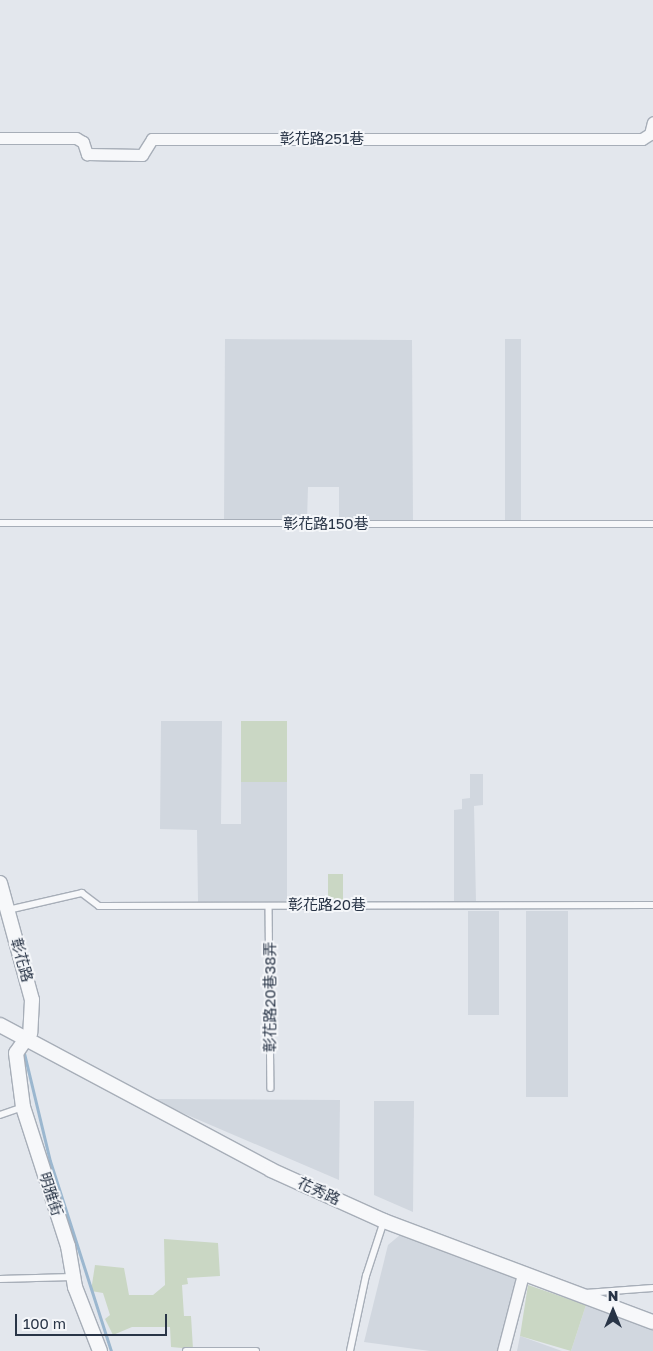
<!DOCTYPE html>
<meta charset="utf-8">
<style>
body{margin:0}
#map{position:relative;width:653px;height:1351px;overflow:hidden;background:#e3e7ed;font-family:"Golos Text","Noto Sans TC",sans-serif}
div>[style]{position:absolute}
.built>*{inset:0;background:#d1d7df;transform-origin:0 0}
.green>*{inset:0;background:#cad7c4;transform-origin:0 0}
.stream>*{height:3px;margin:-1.5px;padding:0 1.5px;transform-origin:1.5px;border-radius:1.5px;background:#9bb7cf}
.roads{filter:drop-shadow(1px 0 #a7aeb8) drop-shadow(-1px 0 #a7aeb8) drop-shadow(0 1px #a7aeb8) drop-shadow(0 -1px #a7aeb8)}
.service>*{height:5.5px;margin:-2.75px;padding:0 2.75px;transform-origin:2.75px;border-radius:2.75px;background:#f7f8fa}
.minor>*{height:11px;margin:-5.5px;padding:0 5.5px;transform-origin:5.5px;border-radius:5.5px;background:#f7f8fa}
.tertiary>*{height:14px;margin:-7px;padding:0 7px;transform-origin:7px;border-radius:7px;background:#f7f8fa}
span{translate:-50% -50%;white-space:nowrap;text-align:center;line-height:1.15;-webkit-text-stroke:4px #f4f6f9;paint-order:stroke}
.street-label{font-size:15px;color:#293547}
.north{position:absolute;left:588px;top:1286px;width:50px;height:50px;-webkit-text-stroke:4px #f4f6f9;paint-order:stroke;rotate:0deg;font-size:14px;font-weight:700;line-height:20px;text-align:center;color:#293547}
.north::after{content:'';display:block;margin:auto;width:18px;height:22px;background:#293547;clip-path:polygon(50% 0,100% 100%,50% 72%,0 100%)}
.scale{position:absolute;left:15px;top:1314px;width:152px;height:22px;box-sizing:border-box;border:2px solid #293547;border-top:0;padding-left:6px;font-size:15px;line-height:18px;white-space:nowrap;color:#293547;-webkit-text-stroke:4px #f4f6f9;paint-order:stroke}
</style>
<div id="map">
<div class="built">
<div style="clip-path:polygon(225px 339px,412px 340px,413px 521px,339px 521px,339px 487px,308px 487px,307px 521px,224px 521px)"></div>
<div style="left:505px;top:339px;width:16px;height:182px"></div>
<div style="clip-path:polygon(161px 721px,222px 721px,221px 824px,241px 824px,241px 782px,287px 782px,287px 901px,198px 902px,197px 830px,160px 829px)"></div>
<div style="clip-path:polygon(470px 774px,483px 774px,483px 805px,474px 806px,476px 902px,454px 902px,454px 810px,462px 809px,462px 799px,470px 798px)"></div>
<div style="left:468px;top:911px;width:31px;height:104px"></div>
<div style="left:526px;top:911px;width:42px;height:186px"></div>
<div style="clip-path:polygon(156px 1099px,340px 1100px,339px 1180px,157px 1102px)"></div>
<div style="clip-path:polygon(374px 1101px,414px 1101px,413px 1212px,374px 1195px)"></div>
<div style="clip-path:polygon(400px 1235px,516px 1276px,504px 1351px,430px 1351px,364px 1342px,388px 1245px)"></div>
<div style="clip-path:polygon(586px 1305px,653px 1330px,653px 1351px,571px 1351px)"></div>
<div style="clip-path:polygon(520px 1336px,562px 1351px,517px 1351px)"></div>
</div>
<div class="green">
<div style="left:287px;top:721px;width:61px;height:46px;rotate:90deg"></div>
<div style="left:328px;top:874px;width:15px;height:28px"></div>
<div style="clip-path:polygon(164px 1239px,218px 1243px,220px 1276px,187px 1278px,188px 1284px,182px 1285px,184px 1316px,191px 1316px,193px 1349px,171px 1347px,170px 1327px,132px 1327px,113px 1335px,105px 1319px,110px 1315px,103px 1293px,91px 1291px,95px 1265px,124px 1268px,129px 1295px,153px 1295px,165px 1285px)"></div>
<div style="clip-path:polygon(528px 1285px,586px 1305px,571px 1351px,520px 1336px)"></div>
</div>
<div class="stream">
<div style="left:24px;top:1053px;width:111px;rotate:76.5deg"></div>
<div style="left:50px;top:1161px;width:200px;rotate:72.2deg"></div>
</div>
<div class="roads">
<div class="service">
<div style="left:0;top:523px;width:653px;rotate:0.09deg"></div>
<div style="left:269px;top:906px;width:182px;rotate:89.4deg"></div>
<div style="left:8px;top:910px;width:76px;rotate:-12.9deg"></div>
<div style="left:82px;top:893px;width:21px;rotate:37deg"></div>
<div style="left:99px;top:906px;width:554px;rotate:-0.1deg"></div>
<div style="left:0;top:1115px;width:24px;rotate:-19deg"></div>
<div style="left:0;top:1279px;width:72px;rotate:-1.6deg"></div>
<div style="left:585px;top:1293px;width:68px;rotate:-4.2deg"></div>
<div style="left:186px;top:1351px;width:70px"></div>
<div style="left:350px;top:1351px;width:77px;rotate:-78deg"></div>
<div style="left:366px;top:1276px;width:58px;rotate:-71.9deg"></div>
</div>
<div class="minor">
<div style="left:0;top:138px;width:76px"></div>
<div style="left:76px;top:138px;width:8px;rotate:30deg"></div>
<div style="left:83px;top:142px;width:13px;rotate:72deg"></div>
<div style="left:87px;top:154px;width:55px;rotate:1deg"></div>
<div style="left:142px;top:155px;width:19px;rotate:-58deg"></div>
<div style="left:152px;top:139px;width:490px"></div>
<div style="left:642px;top:139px;width:9px;rotate:-32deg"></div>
<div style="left:650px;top:134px;width:12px;rotate:-76deg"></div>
<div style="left:503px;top:1351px;width:80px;rotate:-75.4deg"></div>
</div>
<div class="tertiary">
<div style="left:0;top:883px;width:121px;rotate:74.7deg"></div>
<div style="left:32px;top:1000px;width:33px;rotate:93deg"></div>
<div style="left:30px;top:1033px;width:24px;rotate:125deg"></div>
<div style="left:16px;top:1053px;width:54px;rotate:82.6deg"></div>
<div style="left:23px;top:1107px;width:146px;rotate:72.1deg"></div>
<div style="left:68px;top:1246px;width:42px;rotate:80.3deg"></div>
<div style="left:75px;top:1287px;width:69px;rotate:68.7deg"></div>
<div style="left:0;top:1025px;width:307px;rotate:28.1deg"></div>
<div style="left:271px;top:1170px;width:124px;rotate:24.3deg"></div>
<div style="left:384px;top:1221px;width:287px;rotate:20.6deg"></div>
</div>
</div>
<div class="street-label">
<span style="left:322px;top:139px">彰花路251巷</span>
<span style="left:326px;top:524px">彰花路150巷</span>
<span style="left:327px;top:905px">彰花路20巷</span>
<span style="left:22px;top:960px;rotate:74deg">彰花路</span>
<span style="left:270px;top:997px;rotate:-90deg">彰花路20巷38弄</span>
<span style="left:319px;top:1191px;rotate:24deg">花秀路</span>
<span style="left:51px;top:1194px;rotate:72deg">明雅街</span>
</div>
<div class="north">N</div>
<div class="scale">100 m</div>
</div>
